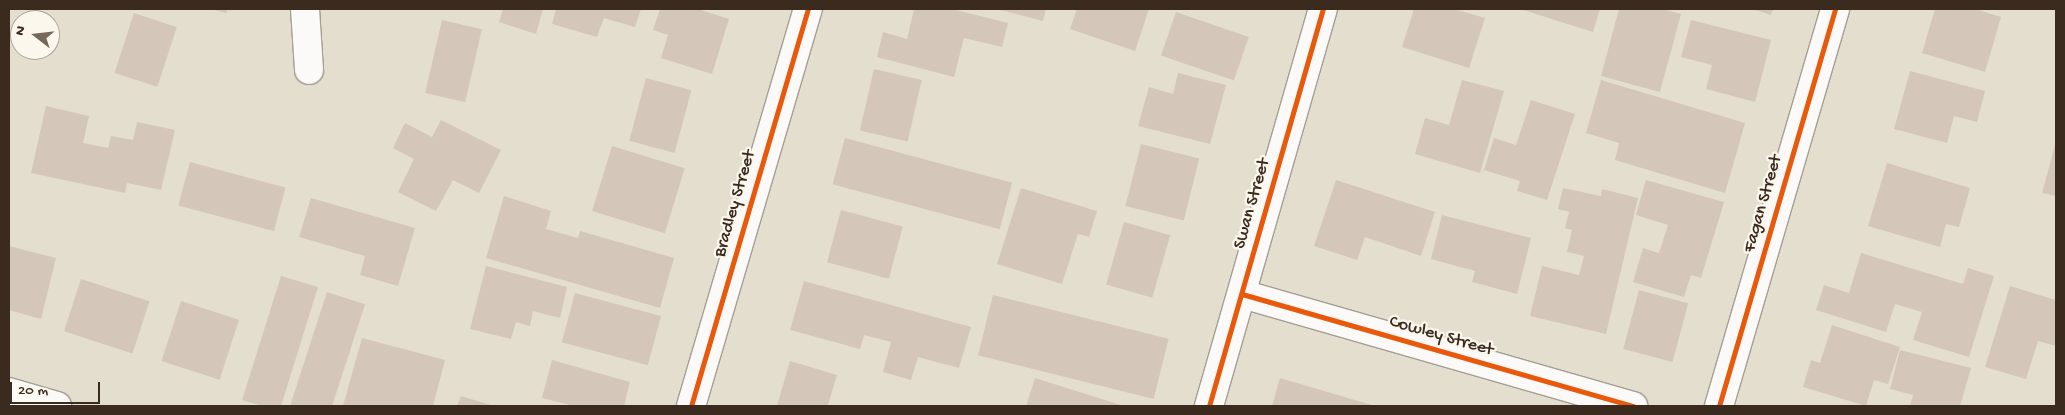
<!DOCTYPE html>
<style>
body{margin:0}
#map{position:relative;width:2065px;height:415px;overflow:hidden;background:#e4dece;font-family:"Gochi Hand",sans-serif}
div>[style]{position:absolute}
.building>*{inset:0;background:#d4c7b9;transform-origin:0 0}
.roads{filter:drop-shadow(1px 0 #a49e93) drop-shadow(-1px 0 #a49e93) drop-shadow(0 1px #a49e93) drop-shadow(0 -1px #a49e93)}
.minor>*{height:28px;margin:-14px;padding:0 14px;transform-origin:14px;border-radius:14px;background:#fbfaf8}
.cycleway>*{height:5px;margin:-2.5px;padding:0 2.5px;transform-origin:2.5px;border-radius:2.5px;background:#e8590c}
span{translate:-50% -50%;white-space:nowrap;text-align:center;line-height:1.15;-webkit-text-stroke:4.5px #fbf7ec;paint-order:stroke}
.street-label{font-size:18px;color:#3b2a1e}
.frame{position:absolute;inset:0;border:10px solid #3b2a1e;pointer-events:none}
.north{position:absolute;left:10px;top:10px;width:50px;height:50px;box-sizing:border-box;background:#fbf7ec;border:1px solid #aea59a;border-radius:50%;rotate:286deg;font-size:14px;font-weight:700;line-height:20px;text-align:center;color:#3b2a1e}
.north::after{content:'';display:block;margin:auto;width:18px;height:22px;background:#76695c;clip-path:polygon(50% 0,100% 100%,50% 72%,0 100%)}
.scale{position:absolute;left:10px;top:382px;width:90px;height:22px;box-sizing:border-box;border:2px solid #3b2a1e;border-top:0;padding-left:6px;font-size:15px;line-height:18px;white-space:nowrap;color:#3b2a1e;-webkit-text-stroke:4px #fbf7ec;paint-order:stroke}
</style>
<div id="map">
<div class="building">
<div style="clip-path:polygon(212px 9px,228px 9px,226px 13px)"></div>
<div style="clip-path:polygon(503px 9px,543px 9px,536px 34px,499px 22px)"></div>
<div style="clip-path:polygon(556px 9px,641px 9px,635px 27px,604px 18px,597px 37px,552px 24px)"></div>
<div style="clip-path:polygon(660px 9px,698px 9px,729px 19px,712px 74px,661px 58px,668px 35px,653px 30px)"></div>
<div style="clip-path:polygon(914px 9px,952px 9px,1008px 23px,1002px 47px,964px 38px,954px 77px,877px 57px,883px 32px,907px 39px)"></div>
<div style="clip-path:polygon(997px 9px,1046px 9px,1043px 21px)"></div>
<div style="clip-path:polygon(1077px 9px,1149px 9px,1135px 51px,1070px 29px)"></div>
<div style="clip-path:polygon(1414px 9px,1454px 9px,1485px 18px,1469px 68px,1402px 47px)"></div>
<div style="clip-path:polygon(1520px 9px,1600px 9px,1593px 32px)"></div>
<div style="clip-path:polygon(1619px 9px,1662px 9px,1681px 14px,1660px 92px,1601px 76px)"></div>
<div style="clip-path:polygon(1752px 9px,1773px 9px,1771px 15px)"></div>
<div style="clip-path:polygon(1935px 9px,1975px 9px,2001px 17px,1985px 72px,1922px 53px)"></div>
<div style="left:1176px;top:12px;width:77px;height:46px;rotate:19deg"></div>
<div style="left:134px;top:13px;width:45px;height:63px;rotate:18deg"></div>
<div style="left:442px;top:20px;width:41px;height:75px;rotate:13deg"></div>
<div style="clip-path:polygon(1691px 20px,1771px 40px,1755px 102px,1706px 89px,1712px 65px,1681px 57px)"></div>
<div style="left:874px;top:69px;width:49px;height:63px;rotate:13deg"></div>
<div style="clip-path:polygon(1910px 71px,1985px 91px,1977px 122px,1954px 116px,1947px 143px,1894px 129px)"></div>
<div style="clip-path:polygon(1178px 73px,1226px 85px,1210px 144px,1138px 126px,1149px 87px,1173px 94px)"></div>
<div style="left:646px;top:78px;width:47px;height:65px;rotate:15deg"></div>
<div style="clip-path:polygon(1462px 80px,1504px 91px,1480px 173px,1415px 154px,1425px 118px,1449px 125px)"></div>
<div style="clip-path:polygon(1601px 80px,1745px 123px,1725px 193px,1615px 160px,1619px 143px,1586px 133px)"></div>
<div style="clip-path:polygon(1531px 100px,1575px 114px,1547px 200px,1517px 191px,1520px 181px,1484px 170px,1494px 138px,1516px 145px)"></div>
<div style="clip-path:polygon(46px 106px,89px 116px,83px 143px,108px 148px,111px 136px,133px 140px,137px 122px,175px 130px,161px 190px,127px 183px,125px 193px,31px 173px)"></div>
<div style="clip-path:polygon(441px 120px,501px 150px,479px 193px,453px 180px,436px 211px,398px 192px,414px 159px,393px 148px,405px 123px,432px 137px)"></div>
<div style="left:845px;top:138px;width:173px;height:48px;rotate:15deg"></div>
<div style="clip-path:polygon(2056px 141px,2056px 196px,2042px 193px)"></div>
<div style="left:1141px;top:144px;width:60px;height:64px;rotate:14deg"></div>
<div style="left:612px;top:146px;width:76px;height:68px;rotate:17deg"></div>
<div style="left:190px;top:162px;width:99px;height:45px;rotate:15deg"></div>
<div style="clip-path:polygon(1887px 163px,1970px 188px,1959px 227px,1946px 224px,1940px 247px,1868px 226px)"></div>
<div style="clip-path:polygon(1336px 180px,1435px 212px,1421px 256px,1365px 237px,1357px 260px,1314px 246px)"></div>
<div style="clip-path:polygon(1646px 180px,1724px 202px,1701px 278px,1691px 275px,1684px 297px,1633px 282px,1643px 248px,1659px 253px,1668px 225px,1636px 215px)"></div>
<div style="clip-path:polygon(1021px 188px,1097px 211px,1089px 237px,1078px 234px,1062px 284px,997px 264px)"></div>
<div style="clip-path:polygon(1563px 188px,1601px 196px,1602px 189px,1638px 198px,1606px 334px,1530px 316px,1542px 266px,1579px 275px,1584px 256px,1567px 252px,1572px 230px,1565px 228px,1569px 212px,1558px 209px)"></div>
<div style="clip-path:polygon(504px 196px,551px 211px,546px 229px,578px 238px,580px 231px,674px 258px,660px 308px,486px 258px)"></div>
<div style="clip-path:polygon(311px 198px,415px 228px,398px 286px,360px 275px,365px 256px,299px 237px)"></div>
<div style="left:841px;top:210px;width:64px;height:54px;rotate:15deg"></div>
<div style="clip-path:polygon(1442px 215px,1531px 238px,1517px 294px,1472px 282px,1475px 271px,1431px 259px)"></div>
<div style="left:1124px;top:222px;width:48px;height:65px;rotate:16deg"></div>
<div style="clip-path:polygon(9px 246px,56px 258px,41px 319px,9px 310px)"></div>
<div style="clip-path:polygon(1861px 253px,1963px 284px,1968px 268px,1994px 276px,1969px 357px,1913px 340px,1922px 312px,1895px 304px,1886px 332px,1816px 310px,1824px 285px,1849px 293px)"></div>
<div style="clip-path:polygon(486px 266px,567px 287px,560px 318px,533px 311px,530px 326px,516px 322px,511px 339px,470px 329px)"></div>
<div style="clip-path:polygon(281px 276px,318px 287px,281px 406px,263px 406px,242px 400px)"></div>
<div style="left:81px;top:279px;width:72px;height:55px;rotate:18deg"></div>
<div style="clip-path:polygon(804px 281px,971px 327px,959px 368px,918px 357px,911px 380px,883px 372px,891px 342px,864px 335px,860px 349px,790px 330px)"></div>
<div style="clip-path:polygon(2010px 286px,2056px 300px,2056px 346px,2038px 341px,2026px 379px,1985px 367px)"></div>
<div style="left:1639px;top:290px;width:51px;height:61px;rotate:15deg"></div>
<div style="left:327px;top:292px;width:40px;height:120px;rotate:18deg"></div>
<div style="left:575px;top:293px;width:89px;height:51px;rotate:15deg"></div>
<div style="left:993px;top:295px;width:181px;height:62px;rotate:14deg"></div>
<div style="left:181px;top:301px;width:61px;height:63px;rotate:18deg"></div>
<div style="clip-path:polygon(1832px 325px,1900px 347px,1888px 384px,1874px 380px,1866px 406px,1803px 387px,1811px 360px,1820px 363px)"></div>
<div style="clip-path:polygon(362px 338px,445px 360px,433px 406px,343px 406px)"></div>
<div style="clip-path:polygon(1900px 350px,1971px 368px,1960px 406px,1910px 406px,1913px 395px,1890px 389px)"></div>
<div style="clip-path:polygon(552px 360px,630px 382px,624px 406px,574px 406px,542px 398px)"></div>
<div style="clip-path:polygon(790px 361px,837px 375px,828px 405px,832px 406px,777px 406px)"></div>
<div style="clip-path:polygon(1035px 378px,1124px 406px,1026px 406px)"></div>
<div style="clip-path:polygon(1280px 378px,1375px 406px,1272px 406px)"></div>
<div style="clip-path:polygon(461px 396px,494px 406px,457px 406px)"></div>
</div>
<div class="roads">
<div class="minor">
<div style="left:305px;top:9px;width:61px;rotate:86.2deg"></div>
<div style="left:1242px;top:294px;width:407px;rotate:16deg"></div>
<div style="left:9px;top:392px;width:50px;rotate:16.3deg"></div>
<div style="left:691px;top:406px;width:414px;rotate:-73.6deg"></div>
<div style="left:1209px;top:406px;width:413px;rotate:-74deg"></div>
<div style="left:1719px;top:406px;width:414px;rotate:-73.7deg"></div>
</div>
</div>
<div class="cycleway">
<div style="left:1242px;top:294px;width:407px;rotate:16deg"></div>
<div style="left:691px;top:406px;width:414px;rotate:-73.6deg"></div>
<div style="left:1209px;top:406px;width:413px;rotate:-74deg"></div>
<div style="left:1719px;top:406px;width:414px;rotate:-73.7deg"></div>
</div>
<div class="street-label">
<span style="left:736px;top:204px;rotate:-74deg">Bradley Street</span>
<span style="left:1253px;top:204px;rotate:-74deg">Swan Street</span>
<span style="left:1764px;top:204px;rotate:-74deg">Fagan Street</span>
<span style="left:1441px;top:337px;rotate:16deg">Cowley Street</span>
</div>
<div class="frame"></div>
<div class="north">N</div>
<div class="scale">20 m</div>
</div>
